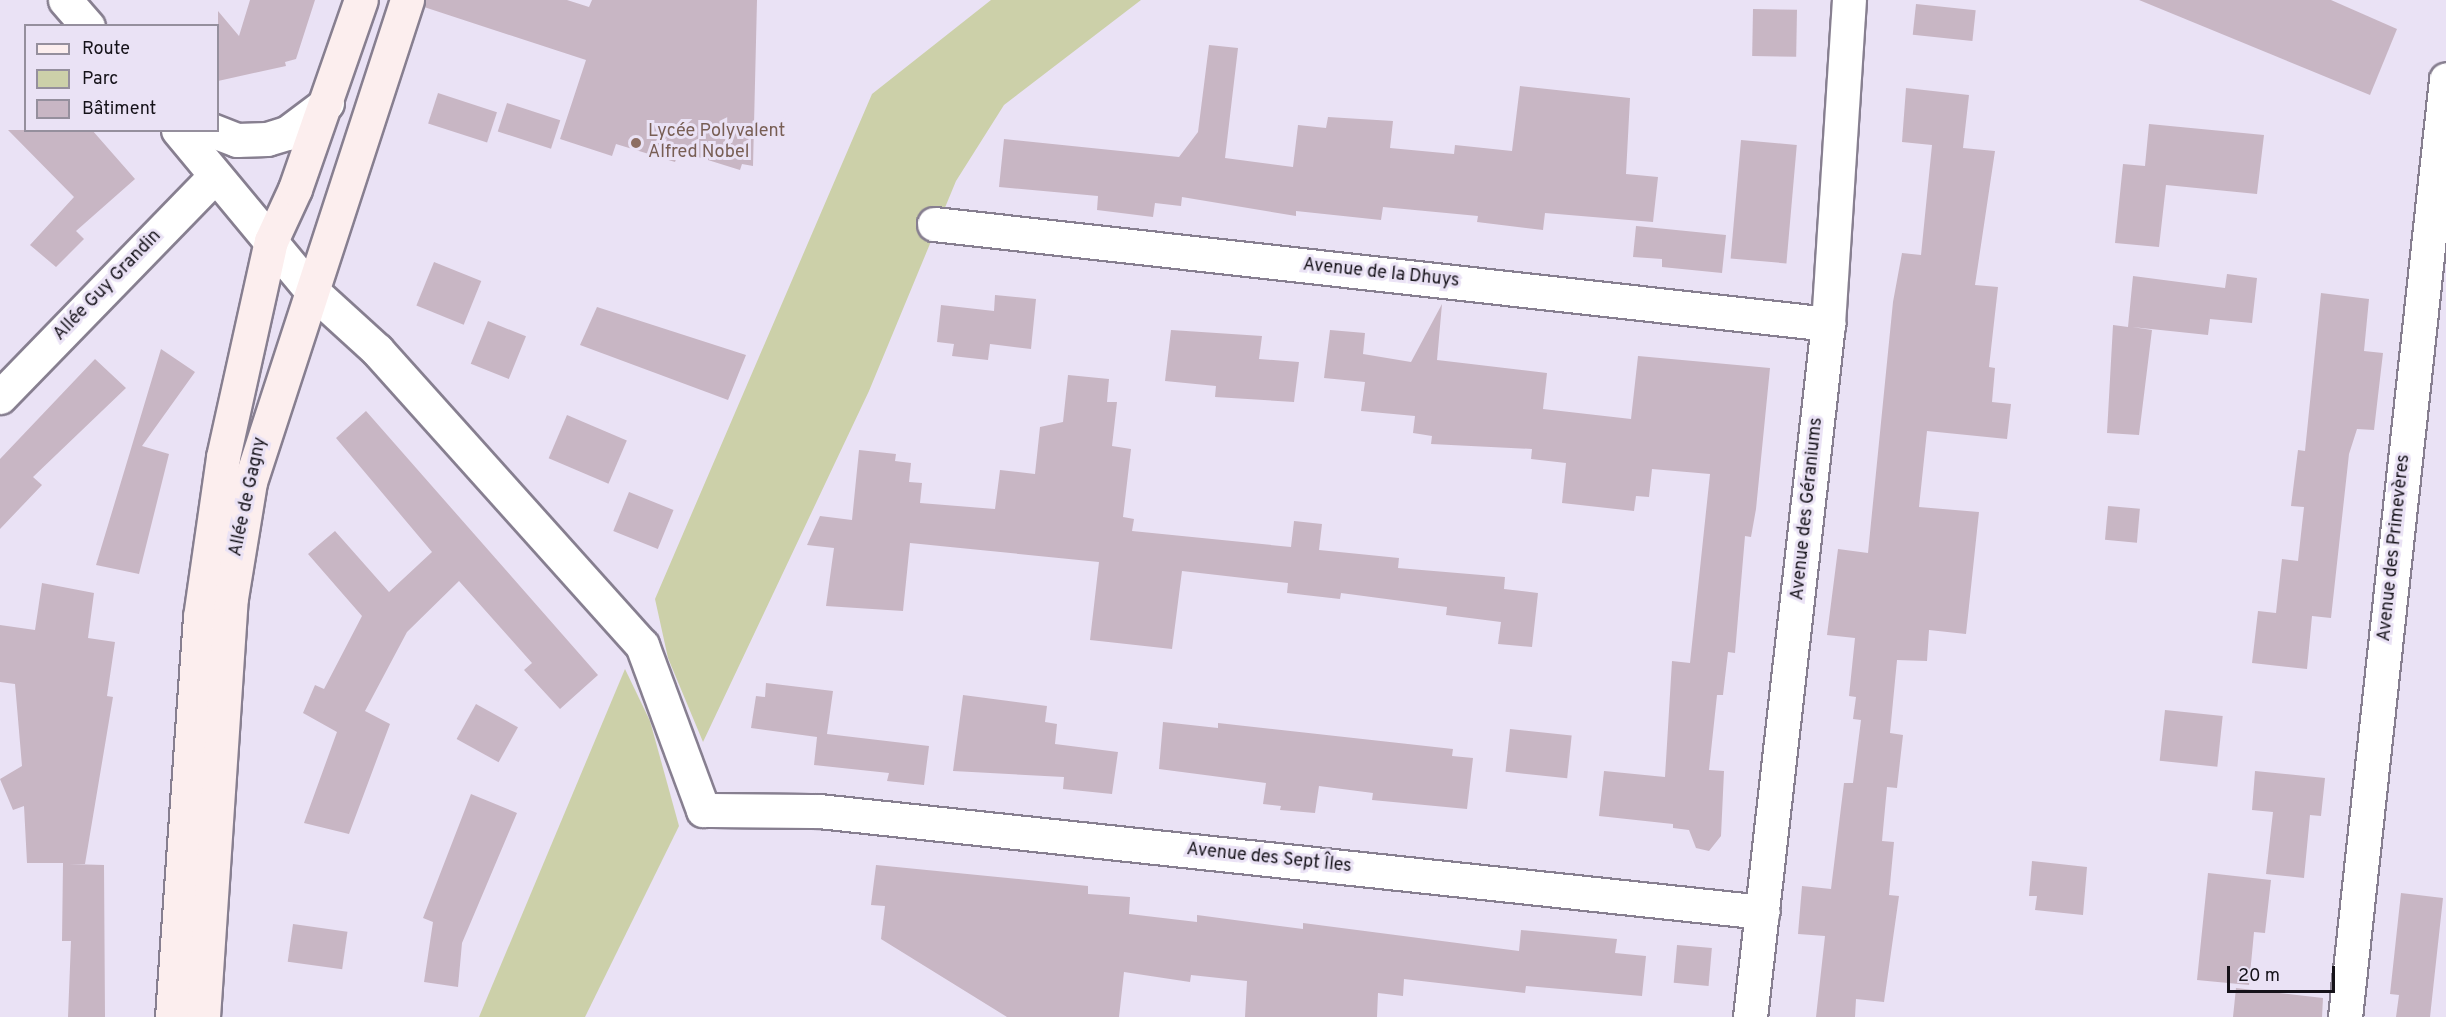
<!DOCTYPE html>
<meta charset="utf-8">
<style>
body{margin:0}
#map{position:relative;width:2446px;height:1017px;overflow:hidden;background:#eae2f5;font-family:Overpass,sans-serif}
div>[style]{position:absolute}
.green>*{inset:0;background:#ccd0a9}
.building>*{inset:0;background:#c8b6c4;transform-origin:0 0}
.roads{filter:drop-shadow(2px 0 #877f90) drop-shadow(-2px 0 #877f90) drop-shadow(0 2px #877f90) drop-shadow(0 -2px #877f90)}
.street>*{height:33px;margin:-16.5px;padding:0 16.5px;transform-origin:16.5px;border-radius:16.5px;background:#fff}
.secondary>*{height:33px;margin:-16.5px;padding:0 16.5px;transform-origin:16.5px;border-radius:16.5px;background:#fceeee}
.dots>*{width:16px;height:16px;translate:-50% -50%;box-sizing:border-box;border:3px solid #eae2f5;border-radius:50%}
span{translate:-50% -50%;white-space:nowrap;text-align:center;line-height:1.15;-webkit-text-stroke:6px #eae2f5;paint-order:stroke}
.education-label{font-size:18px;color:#785e54}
.left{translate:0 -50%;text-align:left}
.street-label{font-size:18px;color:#151219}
.legend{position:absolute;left:24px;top:24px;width:195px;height:108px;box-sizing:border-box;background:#eae2f5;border:2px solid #958f9d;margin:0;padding:8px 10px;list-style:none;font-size:18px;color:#151219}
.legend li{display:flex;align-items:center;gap:12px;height:30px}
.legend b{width:30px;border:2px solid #958f9d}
.scale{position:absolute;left:2227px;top:966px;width:108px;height:27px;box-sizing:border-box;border:3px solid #151219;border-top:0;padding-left:8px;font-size:18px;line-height:21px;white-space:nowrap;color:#151219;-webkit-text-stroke:4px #eae2f5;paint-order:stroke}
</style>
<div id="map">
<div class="green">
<div style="clip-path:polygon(991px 0,1141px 0,1004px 105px,956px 181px,869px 391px,703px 742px,668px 658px,655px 599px,872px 94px)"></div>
<div style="clip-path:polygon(625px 669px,650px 721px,679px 826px,585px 1017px,479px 1017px)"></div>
</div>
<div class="building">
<div style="clip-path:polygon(250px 0,315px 0,296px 59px,285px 62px,286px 66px,218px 81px,218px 11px,239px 36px)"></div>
<div style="clip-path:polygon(425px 0,567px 0,589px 7px,592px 0,757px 0,753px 166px,742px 164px,740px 170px,679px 151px,675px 162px,616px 144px,612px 156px,560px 139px,586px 60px,424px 7px)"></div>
<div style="clip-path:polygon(2139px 0,2331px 0,2397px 29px,2370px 95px)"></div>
<div style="left:1916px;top:4px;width:60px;height:31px;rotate:6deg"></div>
<div style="left:1753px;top:9px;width:44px;height:47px;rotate:1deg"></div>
<div style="clip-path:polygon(1209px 45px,1238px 48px,1225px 158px,1293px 167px,1298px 125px,1326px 128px,1328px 117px,1393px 121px,1390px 148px,1454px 154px,1455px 145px,1512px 151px,1520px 86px,1630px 98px,1626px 174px,1658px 177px,1653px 222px,1545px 213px,1543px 230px,1477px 222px,1478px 216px,1383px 207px,1381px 220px,1296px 211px,1296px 216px,1182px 197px,1181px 206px,1155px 203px,1153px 217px,1097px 210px,1098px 196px,999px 187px,1004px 139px,1179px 157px,1198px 132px)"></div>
<div style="clip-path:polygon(1906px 88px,1969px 95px,1963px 148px,1995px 151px,1975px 285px,1998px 287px,1989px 367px,1995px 368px,1992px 402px,2011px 404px,2007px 439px,1927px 431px,1919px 507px,1979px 512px,1966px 634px,1929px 630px,1927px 661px,1897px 660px,1890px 733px,1903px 735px,1897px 788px,1887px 787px,1882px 841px,1894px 842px,1889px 895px,1899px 896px,1884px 1002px,1856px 999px,1855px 1017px,1816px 1017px,1825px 936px,1798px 934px,1802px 886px,1831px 889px,1844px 783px,1853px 783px,1861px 720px,1853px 719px,1856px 697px,1849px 696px,1855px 638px,1827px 635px,1838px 549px,1868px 553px,1893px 302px,1902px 253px,1921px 255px,1932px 145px,1902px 142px)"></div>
<div style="left:438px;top:93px;width:62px;height:32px;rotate:18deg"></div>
<div style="left:507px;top:103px;width:56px;height:30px;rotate:18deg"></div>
<div style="clip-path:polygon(2149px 124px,2264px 135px,2257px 194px,2166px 185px,2159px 247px,2115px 243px,2123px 164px,2145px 166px)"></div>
<div style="clip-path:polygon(8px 130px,92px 130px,135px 179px,76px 231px,84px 239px,56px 267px,30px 245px,74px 197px)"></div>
<div style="left:1741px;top:140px;width:56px;height:119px;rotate:5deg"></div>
<div style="clip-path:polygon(1636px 226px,1726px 235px,1722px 273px,1662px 267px,1662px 259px,1633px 257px)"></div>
<div style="left:434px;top:262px;width:51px;height:47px;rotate:22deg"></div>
<div style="clip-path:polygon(2227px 274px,2257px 278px,2252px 323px,2210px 319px,2208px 335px,2132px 327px,2152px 330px,2139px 435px,2107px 433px,2113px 325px,2128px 327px,2133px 276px,2225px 288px)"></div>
<div style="clip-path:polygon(2321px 293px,2369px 299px,2364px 351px,2383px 353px,2374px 430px,2357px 429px,2349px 454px,2331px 618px,2312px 616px,2307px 669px,2252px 663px,2258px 611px,2276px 613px,2282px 559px,2298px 561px,2304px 507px,2291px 506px,2298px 450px,2305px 451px)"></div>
<div style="clip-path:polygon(995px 295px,1036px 299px,1031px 349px,990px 344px,988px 360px,952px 356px,954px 344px,937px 342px,941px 305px,994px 311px)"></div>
<div style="clip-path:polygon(1442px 304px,1437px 360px,1547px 373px,1543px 409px,1631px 419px,1638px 356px,1770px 368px,1756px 509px,1751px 537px,1745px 536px,1735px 653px,1728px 652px,1723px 695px,1717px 695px,1709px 770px,1724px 771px,1721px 836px,1709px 851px,1696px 848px,1689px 830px,1673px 828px,1673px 824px,1599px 816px,1604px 771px,1665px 777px,1672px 661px,1690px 663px,1710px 474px,1652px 469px,1649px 497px,1636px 496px,1634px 511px,1562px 503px,1566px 463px,1531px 459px,1532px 449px,1431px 444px,1432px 436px,1413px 433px,1415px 416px,1361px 411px,1365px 382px,1324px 378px,1330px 330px,1365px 333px,1363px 354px,1411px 362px)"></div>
<div style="clip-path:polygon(597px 307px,746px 355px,728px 400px,580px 345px)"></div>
<div style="left:488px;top:321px;width:41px;height:46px;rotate:22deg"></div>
<div style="clip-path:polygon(1171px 330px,1262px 336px,1259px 359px,1299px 362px,1294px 402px,1215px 397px,1216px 386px,1165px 381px)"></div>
<div style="clip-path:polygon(161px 349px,195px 372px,142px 446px,169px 454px,139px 574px,96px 565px)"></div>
<div style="clip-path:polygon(95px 359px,126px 388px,33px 477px,42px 485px,0 529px,0 459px)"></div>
<div style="clip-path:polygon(1068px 375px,1109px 379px,1107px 402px,1117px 402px,1112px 446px,1131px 449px,1123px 517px,1134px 519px,1132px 531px,1291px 547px,1294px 521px,1322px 524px,1319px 550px,1399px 558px,1398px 568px,1505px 577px,1504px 589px,1538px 593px,1532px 647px,1498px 644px,1501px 622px,1446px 615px,1447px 607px,1341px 593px,1340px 599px,1287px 593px,1288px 583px,1182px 571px,1172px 649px,1090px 640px,1099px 562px,910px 543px,903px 611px,826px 606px,834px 548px,807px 545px,820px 516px,852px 520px,859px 450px,896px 454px,895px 461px,911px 463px,909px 482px,922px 483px,920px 503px,995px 509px,1000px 470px,1035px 474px,1040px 427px,1063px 422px)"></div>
<div style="clip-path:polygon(366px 411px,598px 675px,560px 709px,524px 670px,532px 663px,459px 581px,407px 632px,365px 711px,390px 724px,349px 834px,304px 823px,337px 732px,303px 713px,315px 685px,324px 689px,362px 616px,308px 554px,335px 531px,389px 592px,432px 552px,336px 438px)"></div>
<div style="left:567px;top:415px;width:65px;height:47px;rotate:23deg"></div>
<div style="left:629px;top:492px;width:48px;height:42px;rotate:22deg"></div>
<div style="left:2108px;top:506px;width:32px;height:34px;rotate:5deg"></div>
<div style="clip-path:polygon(42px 583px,94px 593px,88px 638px,115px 642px,107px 696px,113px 697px,85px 864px,69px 864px,104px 865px,105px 1017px,68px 1017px,71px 941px,62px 941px,63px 863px,27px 863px,24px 806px,13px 810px,0 779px,22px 766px,15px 684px,0 682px,0 625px,35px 630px)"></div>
<div style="clip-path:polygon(766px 683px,833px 691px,827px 734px,929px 746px,924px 785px,887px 781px,889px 773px,814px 765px,817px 737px,751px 728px,756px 696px,765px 697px)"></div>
<div style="clip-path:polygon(963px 695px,1047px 706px,1045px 722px,1057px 724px,1055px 744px,1118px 752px,1112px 794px,1063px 789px,1064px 777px,953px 771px)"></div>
<div style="left:476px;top:704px;width:48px;height:40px;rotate:29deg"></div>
<div style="left:2165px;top:710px;width:58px;height:51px;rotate:6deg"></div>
<div style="clip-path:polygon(1163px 722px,1218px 728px,1218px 723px,1453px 749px,1452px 756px,1473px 758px,1467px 809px,1372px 800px,1373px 793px,1319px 786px,1315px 813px,1280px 810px,1281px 806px,1263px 804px,1266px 783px,1159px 769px)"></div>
<div style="left:1510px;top:729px;width:62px;height:43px;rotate:6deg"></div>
<div style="clip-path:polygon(2255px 771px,2325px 778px,2321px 816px,2310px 815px,2304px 878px,2266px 874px,2273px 812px,2252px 810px)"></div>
<div style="clip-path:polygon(471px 794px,517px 813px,462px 943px,458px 987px,424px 982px,433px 922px,423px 918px)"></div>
<div style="clip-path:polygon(2032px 861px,2087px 867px,2083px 915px,2035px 910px,2037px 896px,2029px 896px)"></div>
<div style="clip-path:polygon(876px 865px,1088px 886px,1088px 894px,1130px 897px,1129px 914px,1197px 922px,1197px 915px,1303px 929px,1303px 923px,1519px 951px,1521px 930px,1617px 939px,1615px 953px,1646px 956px,1642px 996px,1526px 986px,1525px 993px,1404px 979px,1403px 996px,1378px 993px,1377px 1017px,1245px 1017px,1247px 981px,1191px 975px,1190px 982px,1124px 972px,1119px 1017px,1007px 1017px,881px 939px,885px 906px,871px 905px)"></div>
<div style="clip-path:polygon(2208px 873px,2271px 880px,2265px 933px,2254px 932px,2249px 985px,2197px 980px)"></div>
<div style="clip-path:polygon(2401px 893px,2443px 898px,2430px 1017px,2396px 1017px,2399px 995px,2390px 994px)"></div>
<div style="left:293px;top:924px;width:55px;height:38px;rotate:8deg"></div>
<div style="left:1677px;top:945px;width:35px;height:38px;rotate:5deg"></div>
<div style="clip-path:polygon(2236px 988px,2323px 998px,2322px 1017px,2233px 1017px)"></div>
</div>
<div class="roads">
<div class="street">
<div style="left:65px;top:0;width:35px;rotate:49deg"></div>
<div style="left:178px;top:130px;width:207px;rotate:50.3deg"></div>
<div style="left:310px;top:289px;width:91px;rotate:42.3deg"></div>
<div style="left:377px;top:350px;width:397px;rotate:48.1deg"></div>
<div style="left:642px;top:645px;width:176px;rotate:69.7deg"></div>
<div style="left:703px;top:810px;width:116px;rotate:0.5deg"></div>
<div style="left:819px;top:811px;width:949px;rotate:6.11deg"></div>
<div style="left:211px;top:130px;width:28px;rotate:21deg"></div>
<div style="left:237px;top:140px;width:30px;rotate:-2deg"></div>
<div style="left:267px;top:139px;width:21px;rotate:-17deg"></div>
<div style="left:287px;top:133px;width:50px;rotate:-36.9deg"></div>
<div style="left:934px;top:224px;width:900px;rotate:6.38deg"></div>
<div style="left:0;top:397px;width:308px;rotate:-45.8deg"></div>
<div style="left:1750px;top:1017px;width:697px;rotate:-83.58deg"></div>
<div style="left:1828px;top:324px;width:325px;rotate:-86.3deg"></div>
<div style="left:2345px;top:1017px;width:943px;rotate:-83.85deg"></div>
</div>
<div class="secondary">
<div style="left:172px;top:1017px;width:401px;rotate:-86deg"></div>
<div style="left:200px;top:617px;width:162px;rotate:-81.8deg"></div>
<div style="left:223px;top:457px;width:221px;rotate:-77.5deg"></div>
<div style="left:271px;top:241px;width:57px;rotate:-65.2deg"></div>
<div style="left:295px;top:189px;width:200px;rotate:-70.8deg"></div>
<div style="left:203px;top:1017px;width:420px;rotate:-86.2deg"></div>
<div style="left:231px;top:598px;width:118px;rotate:-80.7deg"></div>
<div style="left:250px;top:482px;width:507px;rotate:-71.96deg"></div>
</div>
</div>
<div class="dots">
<div style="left:636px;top:143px;background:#8d6e63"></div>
</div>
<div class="education-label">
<span class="left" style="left:648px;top:143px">Lycée Polyvalent<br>Alfred Nobel</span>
</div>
<div class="street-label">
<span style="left:1381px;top:274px;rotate:6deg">Avenue de la Dhuys</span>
<span style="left:108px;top:286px;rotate:-46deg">Allée Guy Grandin</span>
<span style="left:249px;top:497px;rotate:-78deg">Allée de Gagny</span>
<span style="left:1808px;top:509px;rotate:-84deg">Avenue des Géraniums</span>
<span style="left:2395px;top:548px;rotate:-84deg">Avenue des Primevères</span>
<span style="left:1269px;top:859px;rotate:6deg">Avenue des Sept Îles</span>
</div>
<ul class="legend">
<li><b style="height:8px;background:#fceeee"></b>Route</li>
<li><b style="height:16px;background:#ccd0a9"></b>Parc</li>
<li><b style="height:16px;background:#c8b6c4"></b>Bâtiment</li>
</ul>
<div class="scale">20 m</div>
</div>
